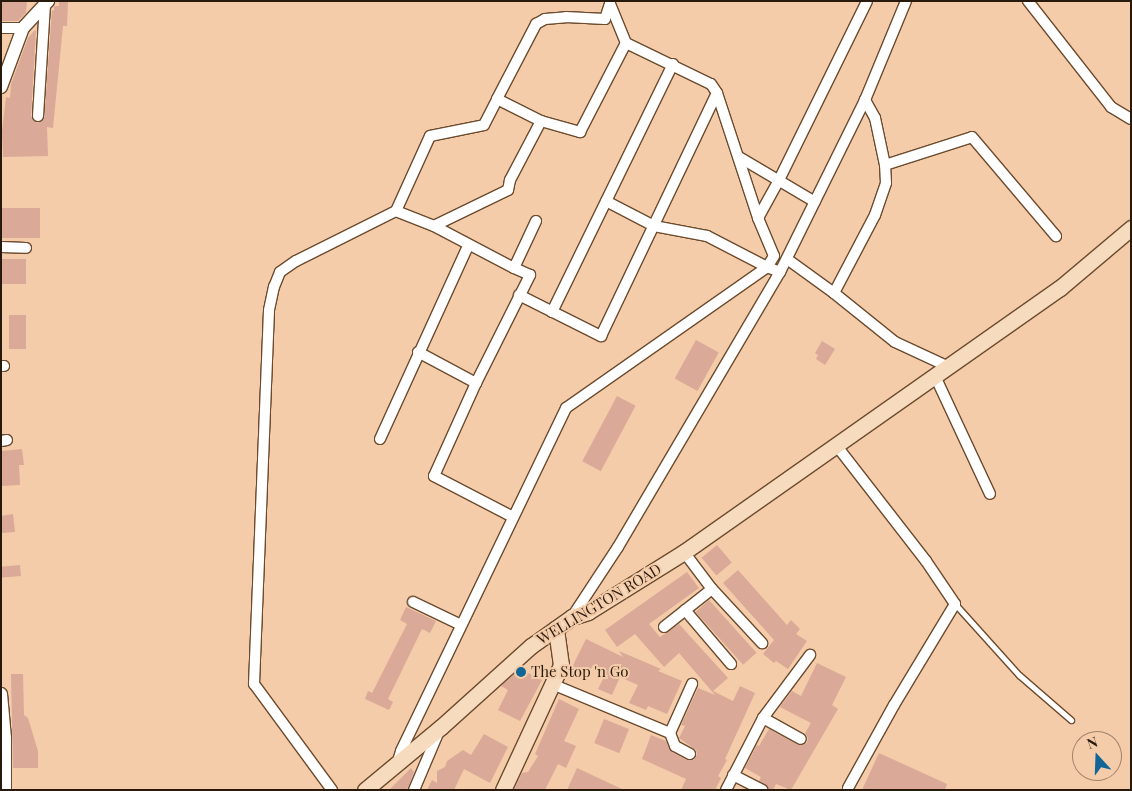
<!DOCTYPE html>
<style>
body{margin:0}
#map{position:relative;width:1132px;height:791px;overflow:hidden;background:#f4ccaa;font-family:"Playfair Display",serif}
div>[style]{position:absolute}
.building>*{inset:0;background:#daa997;transform-origin:0 0}
.roads{filter:drop-shadow(1px 0 #6c4b2d) drop-shadow(-1px 0 #6c4b2d) drop-shadow(0 1px #6c4b2d) drop-shadow(0 -1px #6c4b2d)}
.service>*{height:5px;margin:-2.5px;padding:0 2.5px;transform-origin:2.5px;border-radius:2.5px;background:#fff}
.minor>*{height:10px;margin:-5px;padding:0 5px;transform-origin:5px;border-radius:5px;background:#fff}
.tertiary>*{height:12px;margin:-6px;padding:0 6px;transform-origin:6px;border-radius:6px;background:#fff}
.secondary>*{height:15px;margin:-7.5px;padding:0 7.5px;transform-origin:7.5px;border-radius:7.5px;background:#f6dbbe}
.dots>*{width:14px;height:14px;translate:-50% -50%;box-sizing:border-box;border:2px solid #f4ccaa;border-radius:50%}
span{translate:-50% -50%;white-space:nowrap;text-align:center;line-height:1.15;-webkit-text-stroke:4px #f4ccaa;paint-order:stroke}
.street-label{font-size:15px;color:#28190d}
.poi-label{font-size:15px;color:#28190d}
.left{translate:0 -50%;text-align:left}
.frame{position:absolute;inset:0;border:2px solid #28190d;pointer-events:none}
.north{position:absolute;left:1072px;top:731px;width:50px;height:50px;box-sizing:border-box;background:#f4ccaa;border:1px solid #a2846b;border-radius:50%;rotate:340deg;font-size:14px;font-weight:700;line-height:20px;text-align:center;color:#28190d}
.north::after{content:'';display:block;margin:auto;width:18px;height:22px;background:#126697;clip-path:polygon(50% 0,100% 100%,50% 72%,0 100%)}
</style>
<div id="map">
<div class="building">
<div style="clip-path:polygon(1px 1px,27px 1px,26px 13px,18px 21px,1px 21px)"></div>
<div style="clip-path:polygon(59px 1px,68px 1px,67px 26px,63px 26px,53px 128px,47px 127px,48px 156px,3px 157px,2px 131px,6px 97px,10px 98px,11px 84px,28px 38px,35px 30px,36px 31px,31px 116px,37px 123px,44px 119px,52px 10px,54px 11px,54px 6px,59px 6px)"></div>
<div style="left:1px;top:208px;width:39px;height:30px"></div>
<div style="left:1px;top:259px;width:25px;height:25px"></div>
<div style="left:9px;top:315px;width:17px;height:34px"></div>
<div style="left:696px;top:340px;width:26px;height:44px;rotate:29deg"></div>
<div style="clip-path:polygon(822px 341px,835px 349px,825px 365px,816px 359px,818px 355px,815px 353px)"></div>
<div style="left:617px;top:396px;width:21px;height:74px;rotate:28deg"></div>
<div style="clip-path:polygon(22px 449px,24px 465px,19px 465px,20px 485px,1px 486px,1px 451px)"></div>
<div style="clip-path:polygon(13px 514px,15px 532px,1px 533px,1px 516px)"></div>
<div style="left:717px;top:545px;width:23px;height:20px;rotate:50deg"></div>
<div style="left:20px;top:565px;width:11px;height:19px;rotate:85deg"></div>
<div style="clip-path:polygon(738px 570px,787px 625px,791px 620px,800px 629px,796px 634px,807px 641px,788px 669px,776px 661px,774px 663px,763px 654px,774px 640px,723px 583px)"></div>
<div style="clip-path:polygon(687px 572px,699px 588px,649px 624px,660px 637px,679px 624px,728px 678px,713px 691px,733px 701px,740px 686px,755px 693px,725px 759px,727px 760px,718px 776px,721px 778px,715px 790px,681px 790px,686px 779px,642px 759px,651px 735px,666px 741px,672px 752px,687px 760px,694px 760px,697px 754px,696px 750px,679px 738px,685px 726px,681px 725px,698px 688px,715px 695px,679px 653px,664px 667px,635px 634px,617px 647px,605px 630px)"></div>
<div style="left:709px;top:600px;width:71px;height:18px;rotate:48deg"></div>
<div style="clip-path:polygon(406px 607px,436px 621px,430px 633px,422px 629px,388px 699px,393px 702px,389px 710px,365px 699px,368px 691px,372px 693px,407px 624px,400px 620px)"></div>
<div style="clip-path:polygon(586px 639px,623px 657px,619px 651px,661px 669px,658px 671px,682px 681px,667px 714px,648px 706px,646px 710px,629px 703px,638px 685px,620px 677px,612px 695px,598px 689px,607px 671px,593px 665px,585px 681px,569px 673px)"></div>
<div style="clip-path:polygon(817px 663px,846px 677px,832px 705px,838px 709px,791px 790px,776px 784px,773px 790px,769px 790px,767px 786px,759px 781px,761px 777px,745px 768px,757px 745px,759px 746px,769px 729px,798px 745px,807px 743px,808px 738px,805px 733px,811px 723px,780px 707px,792px 691px,801px 696px)"></div>
<div style="clip-path:polygon(520px 669px,542px 680px,520px 721px,498px 710px,508px 690px,501px 686px)"></div>
<div style="clip-path:polygon(11px 674px,23px 674px,24px 715px,28px 718px,38px 751px,38px 768px,13px 768px)"></div>
<div style="clip-path:polygon(559px 699px,579px 709px,564px 741px,576px 746px,566px 768px,558px 764px,545px 790px,514px 790px,522px 773px,528px 772px,538px 756px,535px 754px)"></div>
<div style="left:604px;top:719px;width:27px;height:26px;rotate:22deg"></div>
<div style="clip-path:polygon(484px 734px,508px 747px,490px 783px,464px 769px,454px 790px,427px 790px,432px 780px,437px 783px,437px 771px,445px 767px,447px 761px,463px 750px,471px 755px)"></div>
<div style="clip-path:polygon(879px 753px,947px 784px,945px 790px,862px 790px)"></div>
<div style="clip-path:polygon(411px 768px,414px 772px,407px 790px,389px 790px)"></div>
<div style="clip-path:polygon(577px 768px,624px 790px,567px 790px)"></div>
</div>
<div class="roads">
<div class="service">
<div style="left:955px;top:604px;width:96px;rotate:48deg"></div>
<div style="left:1019px;top:675px;width:69px;rotate:40.9deg"></div>
</div>
<div class="minor">
<div style="left:1028px;top:1px;width:135px;rotate:51.9deg"></div>
<div style="left:1111px;top:107px;width:23px;rotate:31deg"></div>
<div style="left:610px;top:4px;width:42px;rotate:67.7deg"></div>
<div style="left:626px;top:43px;width:94px;rotate:25.8deg"></div>
<div style="left:711px;top:84px;width:11px;rotate:56deg"></div>
<div style="left:717px;top:93px;width:132px;rotate:71.8deg"></div>
<div style="left:758px;top:218px;width:41px;rotate:67.2deg"></div>
<div style="left:774px;top:256px;width:13px;rotate:122deg"></div>
<div style="left:767px;top:267px;width:14px;rotate:21deg"></div>
<div style="left:1px;top:28px;width:22px"></div>
<div style="left:497px;top:99px;width:85px;rotate:-62.5deg"></div>
<div style="left:536px;top:24px;width:10px;rotate:-29deg"></div>
<div style="left:545px;top:19px;width:21px;rotate:-5deg"></div>
<div style="left:566px;top:17px;width:39px;rotate:3deg"></div>
<div style="left:605px;top:19px;width:16px;rotate:-72deg"></div>
<div style="left:38px;top:116px;width:112px;rotate:-86.4deg"></div>
<div style="left:541px;top:121px;width:41px;rotate:15.8deg"></div>
<div style="left:580px;top:132px;width:100px;rotate:-62.7deg"></div>
<div style="left:739px;top:157px;width:88px;rotate:30.6deg"></div>
<div style="left:885px;top:165px;width:91px;rotate:-17.8deg"></div>
<div style="left:972px;top:137px;width:130px;rotate:49.7deg"></div>
<div style="left:758px;top:218px;width:43px;rotate:-61.1deg"></div>
<div style="left:779px;top:180px;width:199px;rotate:-63.8deg"></div>
<div style="left:434px;top:226px;width:90px;rotate:27.7deg"></div>
<div style="left:514px;top:268px;width:52px;rotate:-64.9deg"></div>
<div style="left:1px;top:247px;width:25px;rotate:2deg"></div>
<div style="left:787px;top:259px;width:58px;rotate:35.9deg"></div>
<div style="left:834px;top:293px;width:88px;rotate:-62.3deg"></div>
<div style="left:875px;top:215px;width:34px;rotate:-71deg"></div>
<div style="left:886px;top:183px;width:18px;rotate:-93deg"></div>
<div style="left:885px;top:165px;width:48px;rotate:-102deg"></div>
<div style="left:875px;top:118px;width:21px;rotate:-119deg"></div>
<div style="left:834px;top:293px;width:78px;rotate:38.8deg"></div>
<div style="left:895px;top:342px;width:60px;rotate:24.8deg"></div>
<div style="left:519px;top:295px;width:92px;rotate:26.6deg"></div>
<div style="left:601px;top:336px;width:269px;rotate:-64.5deg"></div>
<div style="left:552px;top:312px;width:276px;rotate:-64deg"></div>
<div style="left:418px;top:352px;width:66px;rotate:28.1deg"></div>
<div style="left:1px;top:366px;width:3px"></div>
<div style="left:935px;top:376px;width:130px;rotate:65deg"></div>
<div style="left:380px;top:439px;width:212px;rotate:-65.5deg"></div>
<div style="left:1px;top:441px;width:6px;rotate:-9deg"></div>
<div style="left:836px;top:445px;width:147px;rotate:52.2deg"></div>
<div style="left:926px;top:561px;width:52px;rotate:56deg"></div>
<div style="left:955px;top:604px;width:118px;rotate:121.1deg"></div>
<div style="left:894px;top:705px;width:95px;rotate:119deg"></div>
<div style="left:513px;top:517px;width:89px;rotate:-152.6deg"></div>
<div style="left:434px;top:476px;width:102px;rotate:-65.7deg"></div>
<div style="left:476px;top:383px;width:121px;rotate:-63.4deg"></div>
<div style="left:530px;top:275px;width:17px;rotate:-156deg"></div>
<div style="left:684px;top:552px;width:46px;rotate:52.9deg"></div>
<div style="left:712px;top:589px;width:74px;rotate:47.2deg"></div>
<div style="left:413px;top:602px;width:53px;rotate:25.6deg"></div>
<div style="left:685px;top:610px;width:71px;rotate:49.6deg"></div>
<div style="left:572px;top:617px;width:84px;rotate:-56.7deg"></div>
<div style="left:618px;top:547px;width:319px;rotate:-59.5deg"></div>
<div style="left:780px;top:272px;width:192px;rotate:-63.7deg"></div>
<div style="left:865px;top:100px;width:107px;rotate:-67.5deg"></div>
<div style="left:664px;top:627px;width:61px;rotate:-38.4deg"></div>
<div style="left:552px;top:684px;width:128px;rotate:22.6deg"></div>
<div style="left:670px;top:733px;width:14px;rotate:69deg"></div>
<div style="left:675px;top:746px;width:17px;rotate:28deg"></div>
<div style="left:763px;top:718px;width:43px;rotate:28.9deg"></div>
<div style="left:670px;top:733px;width:54px;rotate:-65.8deg"></div>
<div style="left:398px;top:761px;width:10px;rotate:-73deg"></div>
<div style="left:401px;top:751px;width:381px;rotate:-64.3deg"></div>
<div style="left:566px;top:408px;width:246px;rotate:-35deg"></div>
<div style="left:767px;top:267px;width:68px;rotate:-152.7deg"></div>
<div style="left:707px;top:236px;width:54px;rotate:-169.3deg"></div>
<div style="left:654px;top:226px;width:54px;rotate:-152.5deg"></div>
<div style="left:733px;top:775px;width:33px;rotate:27deg"></div>
<div style="left:332px;top:790px;width:132px;rotate:-126.3deg"></div>
<div style="left:254px;top:684px;width:374px;rotate:-87.7deg"></div>
<div style="left:269px;top:310px;width:24px;rotate:-78deg"></div>
<div style="left:274px;top:287px;width:16px;rotate:-68deg"></div>
<div style="left:280px;top:272px;width:19px;rotate:-35deg"></div>
<div style="left:296px;top:261px;width:112px;rotate:-26.6deg"></div>
<div style="left:396px;top:211px;width:82px;rotate:-65.6deg"></div>
<div style="left:430px;top:136px;width:55px;rotate:-11.5deg"></div>
<div style="left:484px;top:125px;width:29px;rotate:-63deg"></div>
<div style="left:497px;top:99px;width:49px;rotate:26.6deg"></div>
<div style="left:541px;top:121px;width:67px;rotate:117.7deg"></div>
<div style="left:510px;top:180px;width:10px;rotate:101deg"></div>
<div style="left:508px;top:190px;width:82px;rotate:154.1deg"></div>
<div style="left:434px;top:226px;width:41px;rotate:-158.5deg"></div>
<div style="left:414px;top:790px;width:64px;rotate:-67deg"></div>
<div style="left:726px;top:790px;width:81px;rotate:-62.8deg"></div>
<div style="left:763px;top:718px;width:79px;rotate:-53.3deg"></div>
</div>
<div class="tertiary">
<div style="left:1px;top:87px;width:63px;rotate:-69.6deg"></div>
<div style="left:23px;top:28px;width:37px;rotate:-47deg"></div>
<div style="left:1px;top:694px;width:44px;rotate:84.8deg"></div>
<div style="left:5px;top:738px;width:52px;rotate:90deg"></div>
</div>
<div class="secondary">
<div style="left:365px;top:790px;width:99px;rotate:-39.7deg"></div>
<div style="left:441px;top:727px;width:121px;rotate:-42deg"></div>
<div style="left:531px;top:646px;width:50px;rotate:-35.3deg"></div>
<div style="left:572px;top:617px;width:17px;rotate:-17deg"></div>
<div style="left:588px;top:612px;width:113px;rotate:-32deg"></div>
<div style="left:684px;top:552px;width:459px;rotate:-35.1deg"></div>
<div style="left:1060px;top:288px;width:93px;rotate:-40.2deg"></div>
<div style="left:503px;top:790px;width:138px;rotate:-65.1deg"></div>
<div style="left:561px;top:665px;width:37px;rotate:-98deg"></div>
</div>
</div>
<div class="dots">
<div style="left:521px;top:672px;background:#126697"></div>
</div>
<div class="street-label">
<span style="left:599px;top:604px;rotate:-31deg">WELLINGTON ROAD</span>
</div>
<div class="poi-label">
<span class="left" style="left:531px;top:672px">The Stop 'n Go</span>
</div>
<div class="frame"></div>
<div class="north">N</div>
</div>
